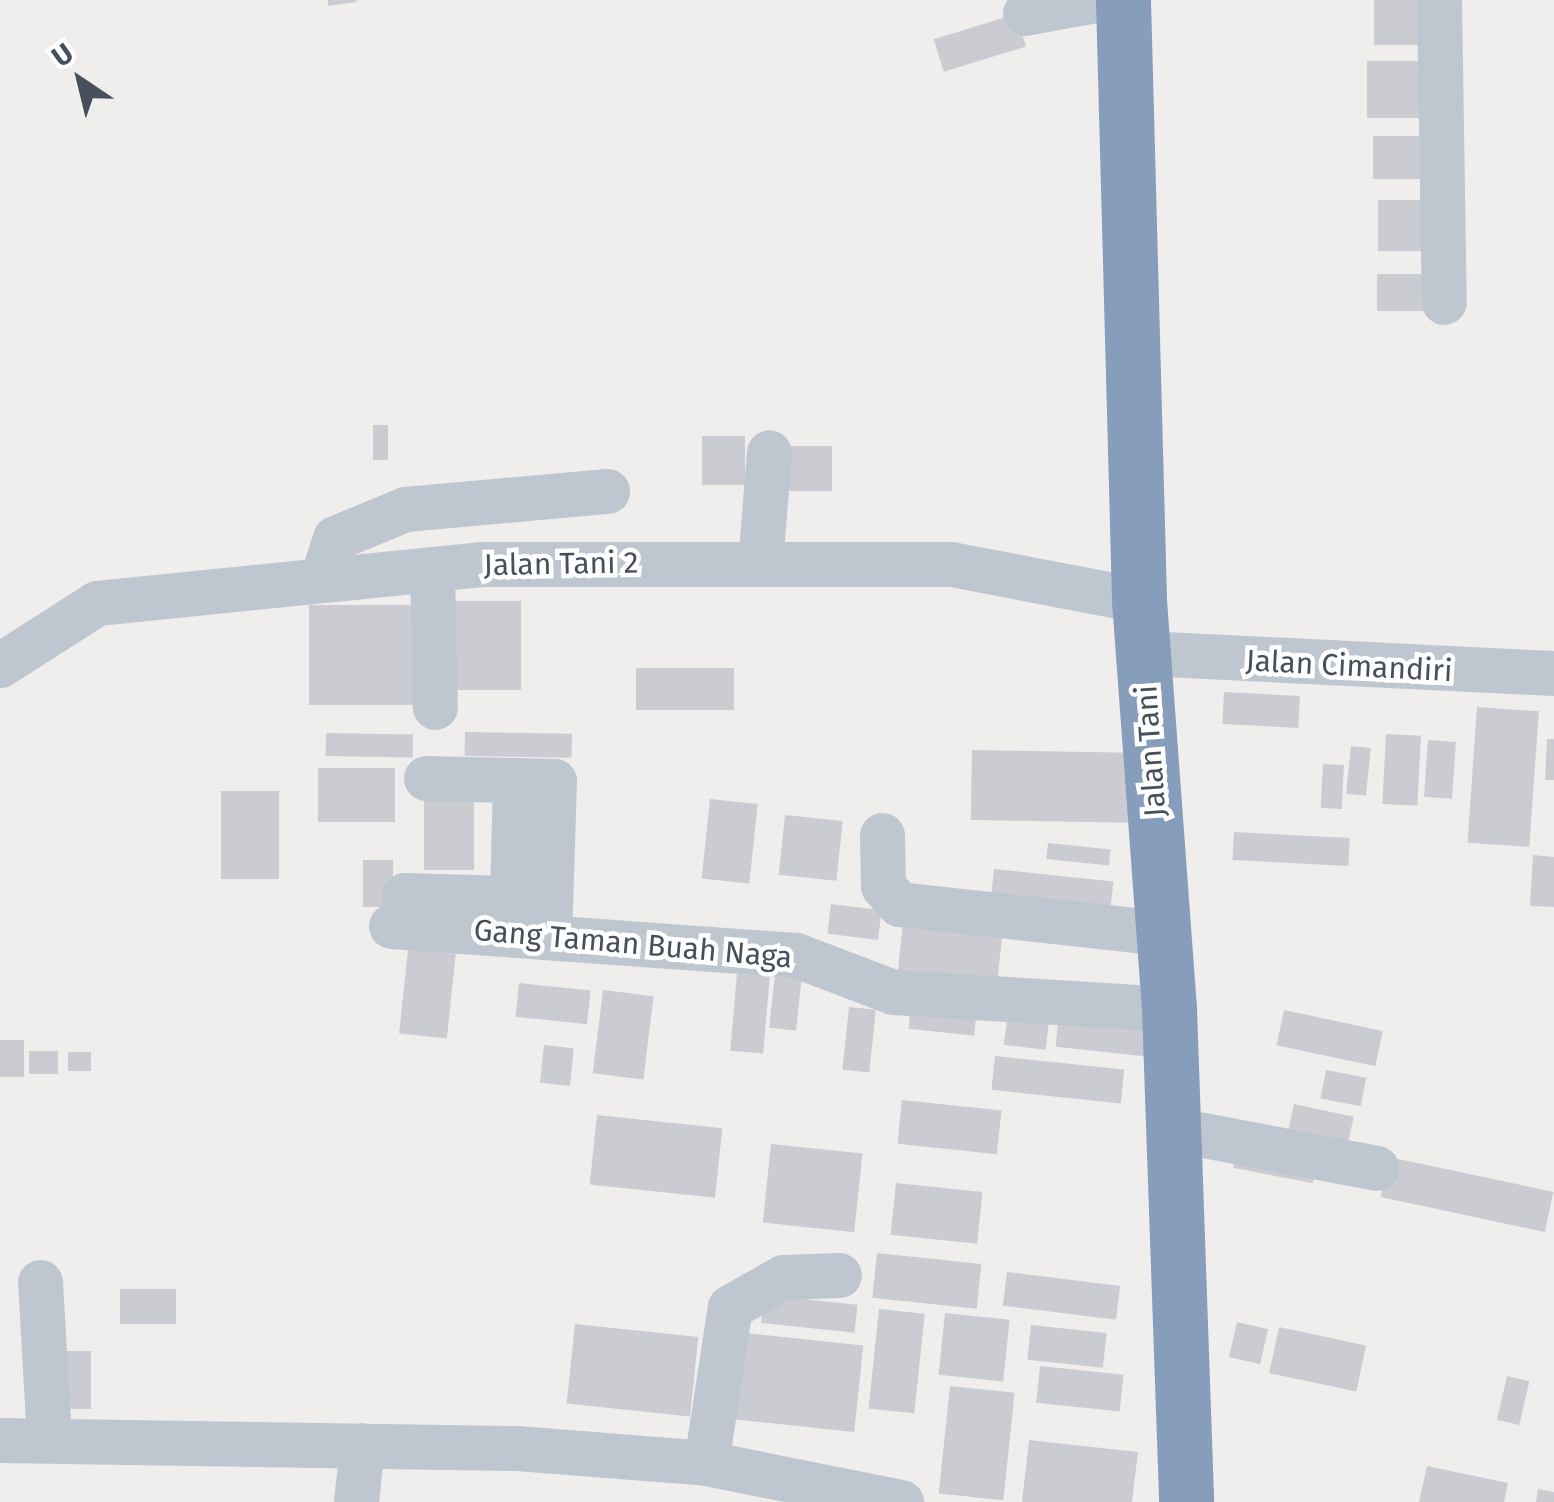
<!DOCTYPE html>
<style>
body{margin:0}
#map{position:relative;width:1554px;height:1502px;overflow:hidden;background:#f0eded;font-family:"Fira Sans",sans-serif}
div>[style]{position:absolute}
.building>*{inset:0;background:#caccd2;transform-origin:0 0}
.minor>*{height:45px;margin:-22.5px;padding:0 22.5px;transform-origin:22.5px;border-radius:22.5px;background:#bec7cf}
.highway>*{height:55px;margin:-27.5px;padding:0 27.5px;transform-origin:27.5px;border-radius:27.5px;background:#869ebb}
span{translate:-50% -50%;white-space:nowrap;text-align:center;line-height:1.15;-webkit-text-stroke:9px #fff;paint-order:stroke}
.street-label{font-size:30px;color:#46505a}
.north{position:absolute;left:30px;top:30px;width:100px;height:100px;-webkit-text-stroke:8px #fff;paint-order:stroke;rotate:325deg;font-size:28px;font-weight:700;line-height:40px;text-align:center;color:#46505a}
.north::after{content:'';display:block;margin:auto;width:35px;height:45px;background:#46505a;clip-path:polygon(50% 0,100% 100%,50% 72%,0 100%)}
</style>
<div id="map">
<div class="building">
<div style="clip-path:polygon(328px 0,356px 0,357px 2px,328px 6px)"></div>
<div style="left:1374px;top:0;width:49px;height:45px"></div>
<div style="left:1016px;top:14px;width:34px;height:86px;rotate:73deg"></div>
<div style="left:1427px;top:61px;width:57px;height:60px;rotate:90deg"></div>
<div style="left:1373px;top:136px;width:56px;height:43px"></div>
<div style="left:1429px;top:200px;width:51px;height:51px;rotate:90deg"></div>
<div style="left:1434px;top:274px;width:37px;height:57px;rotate:90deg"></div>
<div style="left:373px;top:425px;width:15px;height:35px"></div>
<div style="left:702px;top:436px;width:43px;height:49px"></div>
<div style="left:785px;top:446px;width:47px;height:45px"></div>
<div style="left:442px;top:601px;width:79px;height:89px"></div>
<div style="left:309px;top:605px;width:119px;height:100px"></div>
<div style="left:636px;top:668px;width:98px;height:42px"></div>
<div style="left:1224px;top:692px;width:76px;height:32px;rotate:3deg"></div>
<div style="left:1477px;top:707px;width:62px;height:136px;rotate:4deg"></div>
<div style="left:465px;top:732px;width:107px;height:24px;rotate:1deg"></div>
<div style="left:326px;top:733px;width:87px;height:23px;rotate:1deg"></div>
<div style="left:1386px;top:734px;width:35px;height:70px;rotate:3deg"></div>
<div style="clip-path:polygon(1547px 739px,1554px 739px,1554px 780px,1545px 780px)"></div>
<div style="left:1428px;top:740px;width:28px;height:57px;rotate:4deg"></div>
<div style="left:1351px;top:746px;width:20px;height:48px;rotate:6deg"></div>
<div style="left:972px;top:750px;width:160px;height:70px;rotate:1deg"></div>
<div style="left:1323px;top:764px;width:21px;height:44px;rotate:3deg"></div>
<div style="left:318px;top:768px;width:77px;height:54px"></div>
<div style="left:424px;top:790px;width:50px;height:80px"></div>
<div style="left:221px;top:791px;width:58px;height:88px"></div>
<div style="left:710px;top:799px;width:48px;height:80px;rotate:6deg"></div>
<div style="left:785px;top:815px;width:58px;height:60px;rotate:6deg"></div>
<div style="left:1234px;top:832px;width:116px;height:28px;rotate:3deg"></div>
<div style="left:1048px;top:843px;width:63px;height:16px;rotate:6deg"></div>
<div style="clip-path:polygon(1533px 855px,1554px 857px,1554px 907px,1530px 906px)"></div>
<div style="left:363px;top:860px;width:30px;height:47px"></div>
<div style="left:994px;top:869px;width:120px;height:30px;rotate:6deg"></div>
<div style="left:831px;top:904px;width:51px;height:30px;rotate:7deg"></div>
<div style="left:904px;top:913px;width:100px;height:58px;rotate:6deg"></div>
<div style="left:408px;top:949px;width:48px;height:85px;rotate:6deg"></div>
<div style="left:738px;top:962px;width:33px;height:89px;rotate:5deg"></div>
<div style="left:775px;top:973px;width:27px;height:55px;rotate:6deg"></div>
<div style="left:519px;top:983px;width:72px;height:34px;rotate:6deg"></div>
<div style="left:603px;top:990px;width:51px;height:84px;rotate:7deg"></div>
<div style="left:1009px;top:1003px;width:42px;height:42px;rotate:7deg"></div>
<div style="left:911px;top:1005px;width:66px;height:24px;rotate:6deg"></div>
<div style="left:849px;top:1007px;width:27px;height:63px;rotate:6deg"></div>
<div style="left:1284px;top:1010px;width:101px;height:36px;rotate:12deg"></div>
<div style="left:1059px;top:1014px;width:92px;height:33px;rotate:6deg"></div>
<div style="left:0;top:1040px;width:24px;height:37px"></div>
<div style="left:544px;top:1045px;width:30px;height:38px;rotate:6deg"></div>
<div style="left:29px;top:1051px;width:29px;height:23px"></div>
<div style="left:68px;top:1052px;width:23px;height:19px"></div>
<div style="left:995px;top:1056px;width:130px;height:34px;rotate:6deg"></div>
<div style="left:1326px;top:1070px;width:41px;height:29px;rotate:11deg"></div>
<div style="left:902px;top:1100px;width:100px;height:44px;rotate:6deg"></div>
<div style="left:1294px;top:1104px;width:61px;height:31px;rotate:12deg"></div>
<div style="left:597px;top:1115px;width:126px;height:70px;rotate:6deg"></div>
<div style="left:771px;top:1144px;width:92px;height:79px;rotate:6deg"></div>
<div style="left:1236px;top:1153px;width:81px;height:15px;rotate:11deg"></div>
<div style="left:1389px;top:1157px;width:168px;height:41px;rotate:12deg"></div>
<div style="left:896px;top:1183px;width:87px;height:52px;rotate:6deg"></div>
<div style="left:877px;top:1253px;width:105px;height:45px;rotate:6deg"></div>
<div style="left:1007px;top:1272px;width:114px;height:34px;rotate:7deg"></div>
<div style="left:120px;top:1289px;width:56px;height:35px"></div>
<div style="left:764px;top:1295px;width:94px;height:28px;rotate:6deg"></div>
<div style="left:879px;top:1309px;width:46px;height:100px;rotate:6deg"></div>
<div style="left:945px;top:1313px;width:65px;height:62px;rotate:6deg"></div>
<div style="left:1237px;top:1322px;width:32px;height:36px;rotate:13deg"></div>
<div style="left:575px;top:1324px;width:124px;height:80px;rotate:6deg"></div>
<div style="left:1031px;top:1325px;width:76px;height:35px;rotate:6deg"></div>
<div style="left:1279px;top:1327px;width:89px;height:47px;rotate:12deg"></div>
<div style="left:736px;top:1332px;width:128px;height:87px;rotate:6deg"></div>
<div style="left:64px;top:1351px;width:27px;height:58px"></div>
<div style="left:1040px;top:1366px;width:84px;height:37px;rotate:6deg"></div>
<div style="left:1507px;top:1376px;width:23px;height:45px;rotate:13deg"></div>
<div style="left:950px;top:1386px;width:65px;height:108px;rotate:6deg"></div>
<div style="clip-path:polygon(1029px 1440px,1138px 1452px,1132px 1502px,1022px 1502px)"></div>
<div style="clip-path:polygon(1427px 1466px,1508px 1483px,1504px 1502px,1419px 1502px)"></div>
<div style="clip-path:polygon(1538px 1489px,1554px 1492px,1554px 1502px,1536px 1502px)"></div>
</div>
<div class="minor">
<div style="left:1439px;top:0;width:302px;rotate:89.1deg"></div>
<div style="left:1025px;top:13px;width:71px;rotate:-10.5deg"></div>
<div style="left:760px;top:564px;width:112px;rotate:-85.4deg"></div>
<div style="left:432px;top:569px;width:138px;rotate:88.8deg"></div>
<div style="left:322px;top:578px;width:42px;rotate:-72deg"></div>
<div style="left:335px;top:538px;width:76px;rotate:-22.5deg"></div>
<div style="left:405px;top:509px;width:203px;rotate:-5.1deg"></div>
<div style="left:1144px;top:653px;width:410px;rotate:2.8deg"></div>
<div style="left:0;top:665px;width:115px;rotate:-32.6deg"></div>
<div style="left:97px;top:603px;width:388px;rotate:-5.8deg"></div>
<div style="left:483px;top:564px;width:468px"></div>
<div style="left:951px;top:564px;width:191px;rotate:10.8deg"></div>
<div style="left:426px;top:778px;width:128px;rotate:1.3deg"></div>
<div style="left:554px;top:781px;width:155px;rotate:91.8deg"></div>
<div style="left:882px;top:835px;width:51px;rotate:88.9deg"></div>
<div style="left:883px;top:886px;width:24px;rotate:48deg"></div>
<div style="left:899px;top:904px;width:266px;rotate:6.3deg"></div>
<div style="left:404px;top:895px;width:108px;rotate:1.6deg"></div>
<div style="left:391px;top:926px;width:406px;rotate:4.1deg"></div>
<div style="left:796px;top:955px;width:104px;rotate:20.9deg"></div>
<div style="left:893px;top:992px;width:277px;rotate:3.5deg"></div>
<div style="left:511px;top:934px;width:153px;rotate:-88.5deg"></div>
<div style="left:1172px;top:1129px;width:208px;rotate:10.8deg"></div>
<div style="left:40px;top:1282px;width:158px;rotate:86.7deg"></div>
<div style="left:0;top:1440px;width:517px;rotate:0.89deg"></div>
<div style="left:517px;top:1448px;width:190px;rotate:4.5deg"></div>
<div style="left:706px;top:1463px;width:199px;rotate:11.3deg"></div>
<div style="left:706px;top:1463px;width:158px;rotate:-81.3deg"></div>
<div style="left:730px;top:1307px;width:61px;rotate:-29.5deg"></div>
<div style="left:783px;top:1277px;width:56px;rotate:-2deg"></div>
<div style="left:356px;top:1502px;width:57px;rotate:-84deg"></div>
</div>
<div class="highway">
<div style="left:1123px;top:0;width:600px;rotate:88.47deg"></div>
<div style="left:1139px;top:600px;width:410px;rotate:85.8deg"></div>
<div style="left:1169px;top:1009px;width:493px;rotate:88deg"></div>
</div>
<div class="street-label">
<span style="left:561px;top:564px;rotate:-1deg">Jalan Tani 2</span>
<span style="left:1349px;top:666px;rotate:3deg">Jalan Cimandiri</span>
<span style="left:1151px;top:751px;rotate:-94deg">Jalan Tani</span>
<span style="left:633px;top:944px;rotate:5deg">Gang Taman Buah Naga</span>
</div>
<div class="north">U</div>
</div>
